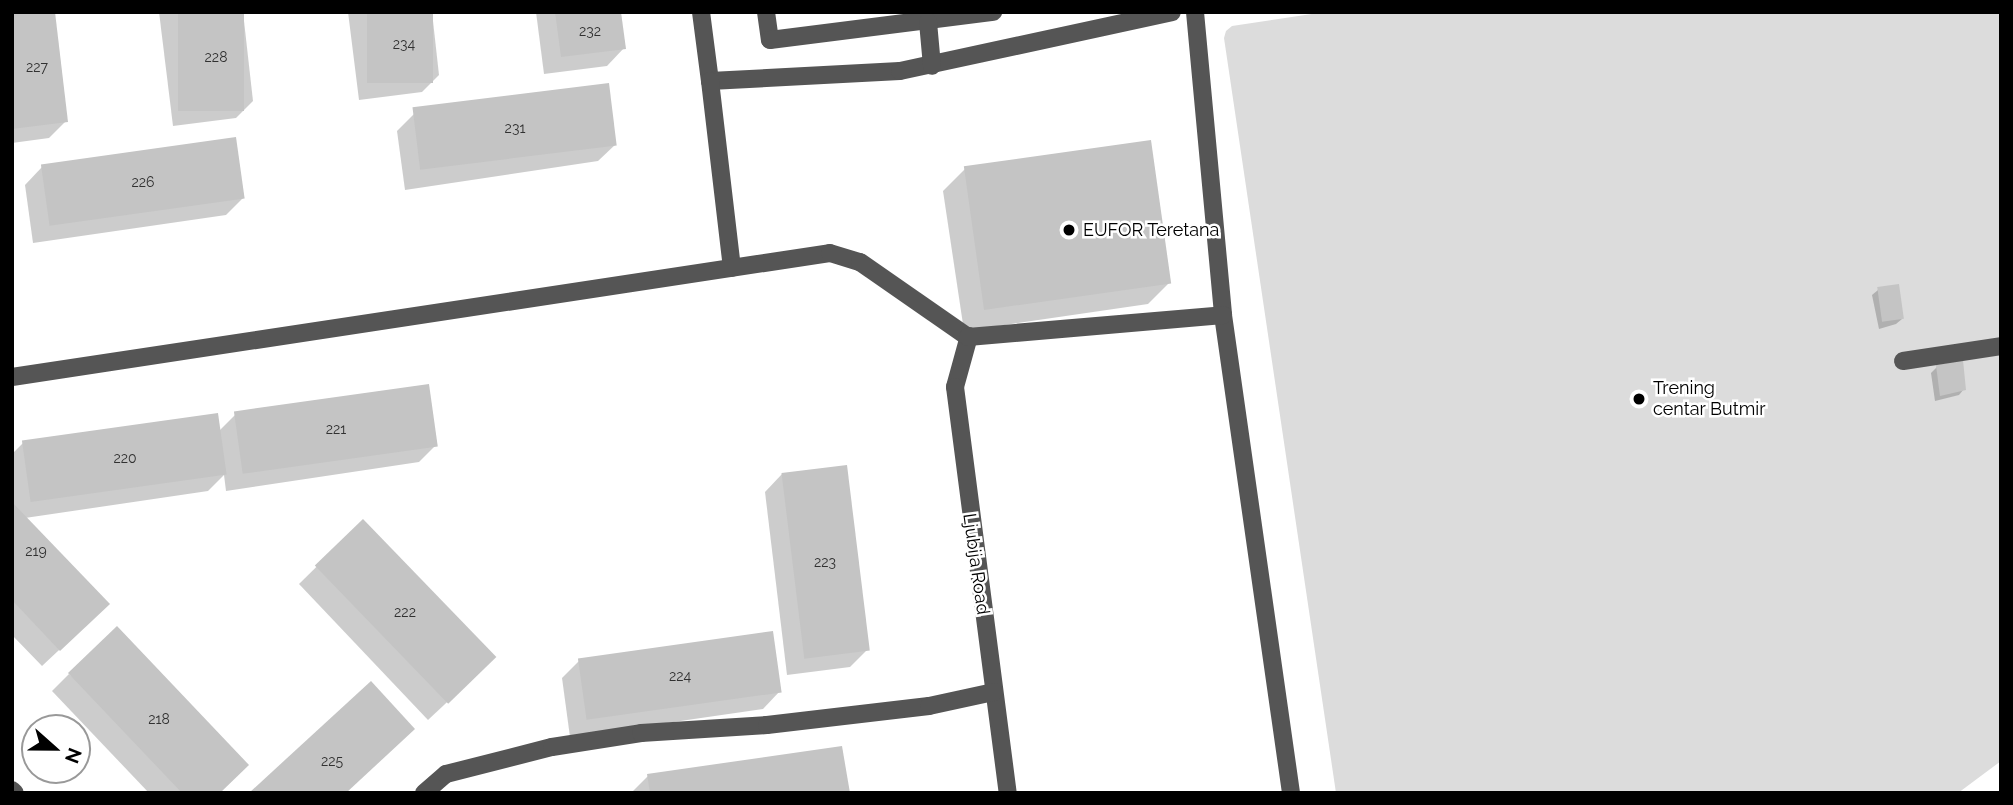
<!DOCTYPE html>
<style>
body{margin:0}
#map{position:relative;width:2013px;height:805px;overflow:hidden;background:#fff;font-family:Raleway,sans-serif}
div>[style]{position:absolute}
.green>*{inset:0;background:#dcdcdc}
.shadow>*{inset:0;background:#0003}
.building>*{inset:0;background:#c4c4c4;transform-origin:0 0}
.minor>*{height:18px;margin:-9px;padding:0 9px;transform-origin:9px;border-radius:9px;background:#555}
.dots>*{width:19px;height:19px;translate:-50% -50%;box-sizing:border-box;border:4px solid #fff;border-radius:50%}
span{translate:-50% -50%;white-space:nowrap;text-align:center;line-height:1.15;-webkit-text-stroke:5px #fff;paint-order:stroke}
.number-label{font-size:14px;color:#313131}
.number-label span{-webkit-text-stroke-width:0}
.poi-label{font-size:18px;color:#000}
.left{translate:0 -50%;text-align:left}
.street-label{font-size:18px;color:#000}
.frame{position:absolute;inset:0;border:14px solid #000;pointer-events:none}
.north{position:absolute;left:21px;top:714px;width:70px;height:70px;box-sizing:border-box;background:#fff;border:2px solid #999;border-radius:50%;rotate:111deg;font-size:19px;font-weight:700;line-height:28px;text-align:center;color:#000}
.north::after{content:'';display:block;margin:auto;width:24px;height:32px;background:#000;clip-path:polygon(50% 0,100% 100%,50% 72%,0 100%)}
</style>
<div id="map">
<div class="green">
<div style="clip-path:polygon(1325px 12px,2001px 12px,2001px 761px,1958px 793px,1336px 793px,1224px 38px,1226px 31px,1232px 26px)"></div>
</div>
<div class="shadow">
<div style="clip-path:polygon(12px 12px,66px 121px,49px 138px,12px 143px)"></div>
<div style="clip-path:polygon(159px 12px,243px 12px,253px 101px,236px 118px,173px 126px)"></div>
<div style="clip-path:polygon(348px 12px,432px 12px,439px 75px,422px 92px,359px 100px)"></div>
<div style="clip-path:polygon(536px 12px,620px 12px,624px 48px,607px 66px,544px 74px)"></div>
<div style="clip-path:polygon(414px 114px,616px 144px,598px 161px,405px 190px,397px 131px)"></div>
<div style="clip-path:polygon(42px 167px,243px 198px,226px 215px,33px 243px,25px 185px)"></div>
<div style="clip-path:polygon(965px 169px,1170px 282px,1148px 304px,964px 331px,943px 191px)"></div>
<div style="clip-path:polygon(1878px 290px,1902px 319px,1896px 324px,1879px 329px,1872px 295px)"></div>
<div style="clip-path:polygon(1937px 367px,1964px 389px,1959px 395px,1935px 401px,1931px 373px)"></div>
<div style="clip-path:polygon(235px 415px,436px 445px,419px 462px,226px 491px,224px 475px,208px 491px,25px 518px,90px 621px,42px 666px,12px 635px,12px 454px,23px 443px,219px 431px)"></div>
<div style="clip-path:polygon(782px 474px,867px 650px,850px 667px,787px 675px,765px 492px)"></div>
<div style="clip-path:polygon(363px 521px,476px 675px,428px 720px,299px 584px)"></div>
<div style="clip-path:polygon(579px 661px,780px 691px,763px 709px,570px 737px,562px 678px)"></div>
<div style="clip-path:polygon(69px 674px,218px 793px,149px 793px,52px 691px)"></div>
<div style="clip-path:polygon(648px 776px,848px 793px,631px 793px)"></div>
</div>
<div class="building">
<div style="clip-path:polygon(12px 12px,55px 12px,68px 122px,12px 129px)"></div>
<div style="left:178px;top:12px;width:66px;height:99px"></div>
<div style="left:367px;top:12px;width:66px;height:71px"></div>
<div style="clip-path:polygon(555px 12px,621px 12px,626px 49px,561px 57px)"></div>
<div style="left:609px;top:83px;width:63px;height:198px;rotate:83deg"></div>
<div style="left:236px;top:137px;width:62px;height:197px;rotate:82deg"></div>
<div style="left:1151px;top:140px;width:145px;height:189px;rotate:82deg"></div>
<div style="left:1899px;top:284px;width:35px;height:22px;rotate:82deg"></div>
<div style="clip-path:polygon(1963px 360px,1966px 390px,1940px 396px,1936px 365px)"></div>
<div style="left:429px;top:384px;width:63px;height:197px;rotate:82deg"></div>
<div style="left:218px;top:413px;width:62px;height:198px;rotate:82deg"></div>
<div style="left:847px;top:465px;width:187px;height:66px;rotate:83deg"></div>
<div style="clip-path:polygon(12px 502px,110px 604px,60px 651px,12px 600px)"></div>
<div style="left:363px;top:519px;width:192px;height:67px;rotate:46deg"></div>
<div style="clip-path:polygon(117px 626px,249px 765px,220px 793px,182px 793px,68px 673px)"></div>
<div style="left:773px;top:631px;width:62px;height:197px;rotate:82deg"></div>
<div style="clip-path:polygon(371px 681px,415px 729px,346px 793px,249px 793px)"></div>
<div style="clip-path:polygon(842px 746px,850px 793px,650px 793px,647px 774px)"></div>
</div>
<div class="minor">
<div style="left:701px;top:12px;width:70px;rotate:82.6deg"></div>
<div style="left:710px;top:81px;width:190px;rotate:-3deg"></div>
<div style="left:900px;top:71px;width:278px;rotate:-12.2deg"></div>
<div style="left:766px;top:12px;width:28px;rotate:82deg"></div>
<div style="left:770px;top:40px;width:225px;rotate:-7.2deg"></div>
<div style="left:1195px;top:12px;width:304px;rotate:84.7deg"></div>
<div style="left:1223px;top:315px;width:483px;rotate:81.9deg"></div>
<div style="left:928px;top:22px;width:44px;rotate:84.8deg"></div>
<div style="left:710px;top:81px;width:188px;rotate:83.3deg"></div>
<div style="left:969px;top:336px;width:53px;rotate:105.4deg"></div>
<div style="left:955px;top:387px;width:409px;rotate:82.6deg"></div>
<div style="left:1903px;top:361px;width:99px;rotate:-8.7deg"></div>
<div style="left:12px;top:377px;width:827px;rotate:-8.62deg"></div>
<div style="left:830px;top:253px;width:31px;rotate:17deg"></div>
<div style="left:860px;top:262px;width:131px;rotate:34.8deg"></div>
<div style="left:968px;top:337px;width:256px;rotate:-4.9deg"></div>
<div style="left:12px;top:790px;width:4px;rotate:45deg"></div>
<div style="left:424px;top:793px;width:29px;rotate:-41deg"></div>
<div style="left:446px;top:774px;width:109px;rotate:-14.3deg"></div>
<div style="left:552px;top:747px;width:90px;rotate:-8.9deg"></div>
<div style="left:641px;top:733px;width:126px;rotate:-3.6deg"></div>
<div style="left:767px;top:725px;width:163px;rotate:-6.7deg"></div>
<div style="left:929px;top:706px;width:66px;rotate:-12.2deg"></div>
</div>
<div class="dots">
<div style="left:1069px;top:230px;background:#000"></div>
<div style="left:1639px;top:399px;background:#000"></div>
</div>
<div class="number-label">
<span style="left:590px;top:31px">232</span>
<span style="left:404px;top:44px">234</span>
<span style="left:216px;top:57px">228</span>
<span style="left:37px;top:67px">227</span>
<span style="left:515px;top:128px">231</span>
<span style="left:143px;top:182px">226</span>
<span style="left:336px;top:429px">221</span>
<span style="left:125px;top:458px">220</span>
<span style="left:36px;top:551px">219</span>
<span style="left:825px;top:562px">223</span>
<span style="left:405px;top:612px">222</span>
<span style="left:680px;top:676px">224</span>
<span style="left:159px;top:719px">218</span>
<span style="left:332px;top:761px">225</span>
</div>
<div class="poi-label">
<span class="left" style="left:1083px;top:230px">EUFOR Teretana</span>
<span class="left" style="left:1653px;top:399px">Trening<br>centar Butmir</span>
</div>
<div class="street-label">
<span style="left:976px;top:564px;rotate:82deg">Ljubija Road</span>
</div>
<div class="frame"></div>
<div class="north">N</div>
</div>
